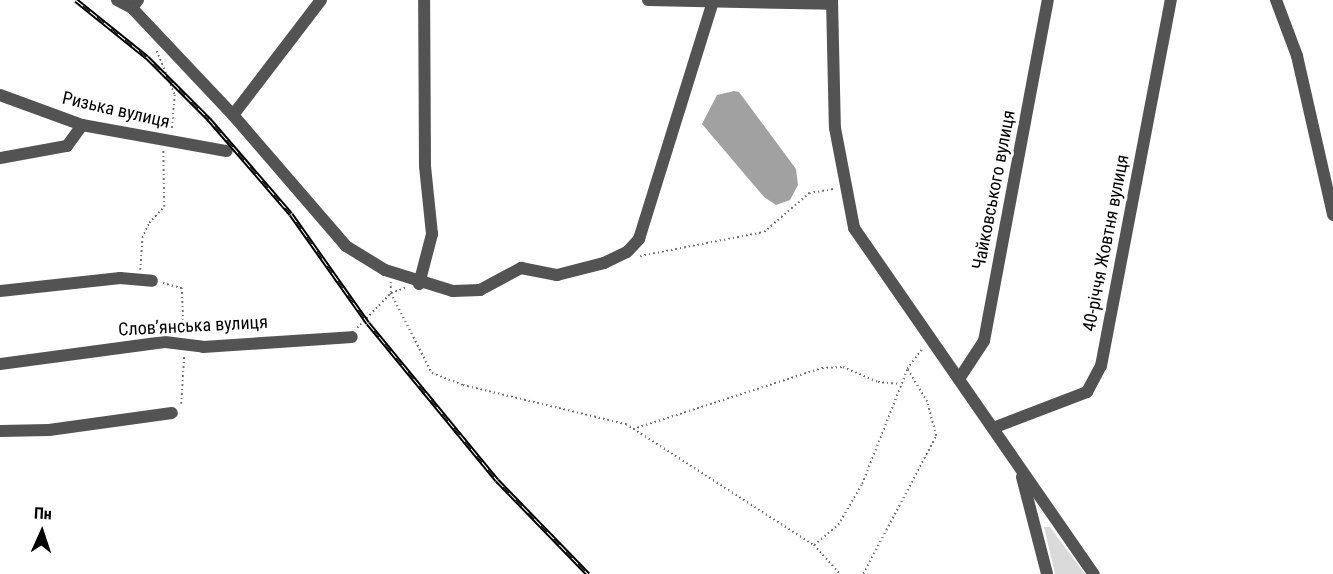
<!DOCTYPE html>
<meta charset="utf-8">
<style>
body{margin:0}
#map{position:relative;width:1333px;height:574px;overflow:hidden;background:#fff;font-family:"Roboto Condensed",sans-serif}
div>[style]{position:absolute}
.green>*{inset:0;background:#dadada}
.water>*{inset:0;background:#a1a1a1}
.path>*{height:1.5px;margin-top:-0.75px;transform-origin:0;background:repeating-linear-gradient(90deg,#757575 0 1.5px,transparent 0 4.5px)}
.minor>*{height:12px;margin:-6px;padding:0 6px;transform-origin:6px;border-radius:6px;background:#535353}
.rail>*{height:5px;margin-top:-2.5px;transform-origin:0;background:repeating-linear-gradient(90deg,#fff 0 9px,#000 0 18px);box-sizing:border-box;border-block:2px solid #000}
span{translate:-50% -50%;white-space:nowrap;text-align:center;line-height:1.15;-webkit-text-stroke:6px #fff;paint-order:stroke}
.street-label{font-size:18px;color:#000}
.north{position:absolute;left:12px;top:502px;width:60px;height:60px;-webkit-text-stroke:4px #fff;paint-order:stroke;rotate:3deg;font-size:16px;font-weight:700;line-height:24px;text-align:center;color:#000}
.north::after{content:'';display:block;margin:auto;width:21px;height:27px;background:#000;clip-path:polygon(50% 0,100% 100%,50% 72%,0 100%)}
</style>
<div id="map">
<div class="green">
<div style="clip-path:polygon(1044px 527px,1050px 527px,1085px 574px,1055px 574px)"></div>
</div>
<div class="water">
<div style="clip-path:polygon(734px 91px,739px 92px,796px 169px,798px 185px,790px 200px,776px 205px,764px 197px,702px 124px,717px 95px)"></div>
</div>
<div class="path">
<div style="left:157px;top:51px;width:48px;rotate:67.8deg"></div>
<div style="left:175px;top:95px;width:34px;rotate:95deg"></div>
<div style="left:640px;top:256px;width:126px;rotate:-11deg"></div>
<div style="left:764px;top:232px;width:60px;rotate:-40.9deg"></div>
<div style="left:809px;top:193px;width:25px;rotate:-9deg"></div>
<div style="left:140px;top:270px;width:32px;rotate:-86deg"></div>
<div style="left:142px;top:238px;width:17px;rotate:-65deg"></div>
<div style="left:149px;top:223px;width:22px;rotate:-47deg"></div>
<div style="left:164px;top:207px;width:56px;rotate:-91deg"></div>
<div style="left:391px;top:282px;width:11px;rotate:90deg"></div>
<div style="left:391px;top:293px;width:90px;rotate:62.9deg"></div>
<div style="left:432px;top:373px;width:33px;rotate:21deg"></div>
<div style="left:463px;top:385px;width:168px;rotate:13.5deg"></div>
<div style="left:626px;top:424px;width:224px;rotate:32.8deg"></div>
<div style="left:814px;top:545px;width:39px;rotate:48deg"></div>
<div style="left:163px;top:283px;width:20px;rotate:15deg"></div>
<div style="left:182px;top:288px;width:45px;rotate:87.5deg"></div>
<div style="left:357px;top:328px;width:49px;rotate:-45.8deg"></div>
<div style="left:391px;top:293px;width:15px;rotate:-20deg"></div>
<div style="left:181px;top:404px;width:49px;rotate:-86.5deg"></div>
<div style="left:633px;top:429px;width:199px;rotate:-17.9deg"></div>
<div style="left:822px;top:368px;width:21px;rotate:-3deg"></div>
<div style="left:843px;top:367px;width:38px;rotate:23deg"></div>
<div style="left:878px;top:382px;width:22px;rotate:5deg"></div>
<div style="left:814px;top:545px;width:31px;rotate:-40deg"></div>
<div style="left:838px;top:525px;width:48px;rotate:-59.7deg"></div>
<div style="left:862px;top:484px;width:123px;rotate:-68.5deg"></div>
<div style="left:863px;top:574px;width:156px;rotate:-62.1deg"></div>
<div style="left:936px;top:436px;width:35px;rotate:-105deg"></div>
<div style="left:927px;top:402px;width:39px;rotate:-121deg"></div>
<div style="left:907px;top:369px;width:26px;rotate:-53deg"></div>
</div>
<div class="minor">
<div style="left:117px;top:0;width:17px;rotate:28deg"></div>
<div style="left:132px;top:8px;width:10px;rotate:-53deg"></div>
<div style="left:321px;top:0;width:145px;rotate:127.4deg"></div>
<div style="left:233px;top:115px;width:173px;rotate:49.2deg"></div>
<div style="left:346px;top:246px;width:46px;rotate:31.6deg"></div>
<div style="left:385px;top:270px;width:71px;rotate:17.2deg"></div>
<div style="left:453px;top:291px;width:27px;rotate:-2deg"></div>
<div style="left:480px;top:290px;width:47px;rotate:-28.2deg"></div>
<div style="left:521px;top:268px;width:37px;rotate:11deg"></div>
<div style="left:557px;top:275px;width:49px;rotate:-14.3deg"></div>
<div style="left:604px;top:263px;width:25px;rotate:-26deg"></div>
<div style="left:627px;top:252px;width:18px;rotate:-47deg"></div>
<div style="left:639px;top:239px;width:248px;rotate:-72.7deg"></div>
<div style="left:648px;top:0;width:184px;rotate:1.2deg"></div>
<div style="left:832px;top:0;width:128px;rotate:88.7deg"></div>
<div style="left:835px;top:128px;width:102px;rotate:79.2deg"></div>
<div style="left:854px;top:228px;width:421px;rotate:55.3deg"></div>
<div style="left:1276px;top:0;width:60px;rotate:69.4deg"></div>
<div style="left:1297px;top:56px;width:163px;rotate:77.2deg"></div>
<div style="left:132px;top:8px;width:147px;rotate:46.7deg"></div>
<div style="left:0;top:95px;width:87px;rotate:20.1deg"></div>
<div style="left:82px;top:125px;width:147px;rotate:10.2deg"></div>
<div style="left:0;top:158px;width:68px;rotate:-10.2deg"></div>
<div style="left:67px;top:146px;width:26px;rotate:-54deg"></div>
<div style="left:419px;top:284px;width:52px;rotate:-75.4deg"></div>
<div style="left:432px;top:234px;width:68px;rotate:-95.9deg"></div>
<div style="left:425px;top:166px;width:166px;rotate:-90.3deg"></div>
<div style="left:0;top:291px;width:121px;rotate:-6.2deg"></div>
<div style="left:120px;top:278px;width:32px;rotate:5deg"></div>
<div style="left:0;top:364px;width:166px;rotate:-7.6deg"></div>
<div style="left:165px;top:342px;width:38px;rotate:7deg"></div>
<div style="left:203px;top:347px;width:149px;rotate:-3.8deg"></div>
<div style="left:959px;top:379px;width:45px;rotate:-56.7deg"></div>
<div style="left:984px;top:341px;width:347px;rotate:-79.4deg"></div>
<div style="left:993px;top:428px;width:101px;rotate:-21deg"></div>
<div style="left:1087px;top:392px;width:30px;rotate:-62deg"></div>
<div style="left:1101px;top:366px;width:373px;rotate:-79.2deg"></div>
<div style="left:0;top:431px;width:49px;rotate:-1.2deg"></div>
<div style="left:49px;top:430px;width:124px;rotate:-7.9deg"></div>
<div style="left:1022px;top:477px;width:100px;rotate:75.5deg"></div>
</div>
<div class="rail">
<div style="left:76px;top:0;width:91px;rotate:38.8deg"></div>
<div style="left:147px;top:57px;width:88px;rotate:45deg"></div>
<div style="left:209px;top:119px;width:125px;rotate:49.2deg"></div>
<div style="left:291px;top:214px;width:133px;rotate:54.8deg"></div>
<div style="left:368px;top:323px;width:203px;rotate:50.6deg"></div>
<div style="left:497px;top:480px;width:131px;rotate:45.9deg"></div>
</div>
<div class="street-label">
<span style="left:116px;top:110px;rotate:13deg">Ризька вулиця</span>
<span style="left:994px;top:190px;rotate:-79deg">Чайковського вулиця</span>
<span style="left:1106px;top:243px;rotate:-79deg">40-річчя Жовтня вулиця</span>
<span style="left:193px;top:326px;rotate:-3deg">Слов’янська вулиця</span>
</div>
<div class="north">Пн</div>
</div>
